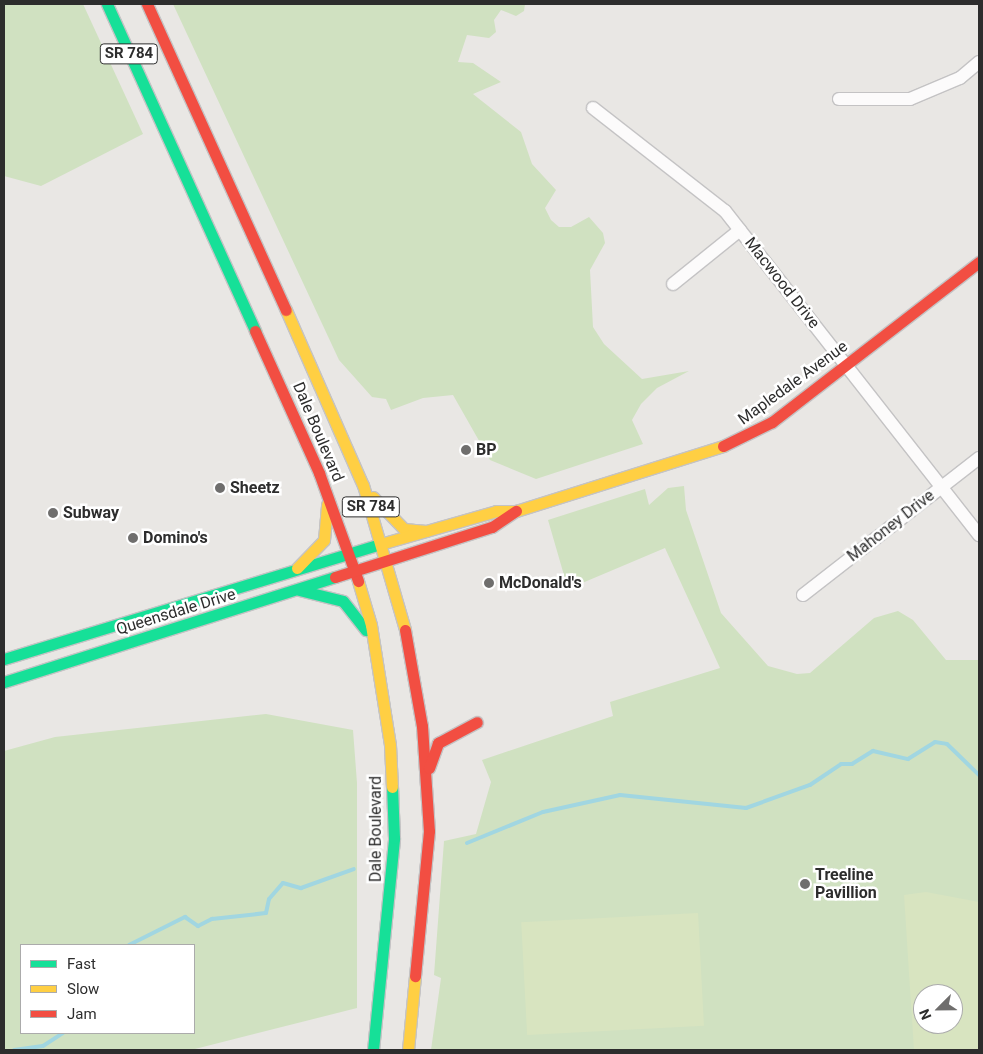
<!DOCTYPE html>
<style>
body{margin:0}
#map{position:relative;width:983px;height:1054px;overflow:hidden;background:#e9e7e4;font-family:Roboto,sans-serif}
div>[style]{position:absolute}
.green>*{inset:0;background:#d0e1c1}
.pitch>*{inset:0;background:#d8e4c0;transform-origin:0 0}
.stream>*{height:4px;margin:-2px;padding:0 2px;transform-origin:2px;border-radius:2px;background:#a1d6e1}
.roads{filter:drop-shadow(1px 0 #c4c3c4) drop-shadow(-1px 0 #c4c3c4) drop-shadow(0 1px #c4c3c4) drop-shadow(0 -1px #c4c3c4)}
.street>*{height:12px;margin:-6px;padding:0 6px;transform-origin:6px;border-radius:6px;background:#fcfbfb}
.fast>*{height:11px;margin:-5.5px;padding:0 5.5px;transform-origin:5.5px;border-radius:5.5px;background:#16e098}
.slow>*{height:11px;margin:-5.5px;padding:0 5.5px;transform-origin:5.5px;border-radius:5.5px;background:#ffcf43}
.jam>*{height:11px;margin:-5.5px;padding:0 5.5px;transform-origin:5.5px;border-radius:5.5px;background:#f24e42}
.dots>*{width:14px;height:14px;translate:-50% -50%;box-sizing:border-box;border:2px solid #fff;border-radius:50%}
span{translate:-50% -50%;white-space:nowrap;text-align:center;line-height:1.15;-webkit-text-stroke:5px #fff;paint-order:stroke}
.shield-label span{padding:1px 4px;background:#fff;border:1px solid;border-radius:4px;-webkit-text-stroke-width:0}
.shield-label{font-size:15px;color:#2d2d2d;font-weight:700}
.street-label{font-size:16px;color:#2d2d2d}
.poi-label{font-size:16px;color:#2d2d2d;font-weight:700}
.left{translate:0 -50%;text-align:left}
.frame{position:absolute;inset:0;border:5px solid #2d2d2d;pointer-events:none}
.legend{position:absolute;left:20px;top:944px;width:175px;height:90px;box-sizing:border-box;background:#fff;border:1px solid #ababab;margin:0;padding:6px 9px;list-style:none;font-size:15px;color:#2d2d2d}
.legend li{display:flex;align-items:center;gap:10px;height:25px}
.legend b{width:25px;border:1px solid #ababab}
.north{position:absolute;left:913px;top:984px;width:50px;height:50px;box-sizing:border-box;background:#fff;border:1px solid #ababab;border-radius:50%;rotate:247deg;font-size:14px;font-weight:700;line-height:20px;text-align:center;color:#2d2d2d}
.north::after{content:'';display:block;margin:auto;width:18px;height:22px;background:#6f6e6d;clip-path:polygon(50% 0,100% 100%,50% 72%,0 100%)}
</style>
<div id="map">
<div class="green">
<div style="clip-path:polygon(4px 4px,83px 4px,143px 134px,41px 186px,4px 176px)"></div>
<div style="clip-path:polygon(173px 4px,525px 4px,524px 11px,516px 16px,501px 10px,494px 20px,496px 32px,489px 38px,467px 35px,458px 62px,473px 63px,501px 82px,473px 94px,521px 132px,532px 164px,556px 190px,545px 208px,551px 220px,559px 227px,571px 227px,589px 217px,603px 233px,605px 243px,590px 270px,593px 327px,604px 344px,642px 379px,689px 371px,657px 388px,641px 404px,632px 420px,643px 444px,536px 479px,490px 460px,453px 395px,423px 398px,391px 410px,386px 399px,372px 397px,339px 360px)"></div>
<div style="clip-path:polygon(evenodd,684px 486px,686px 510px,721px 613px,768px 666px,797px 674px,810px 673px,874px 618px,898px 611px,913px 620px,946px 660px,979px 660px,979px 1050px,431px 1050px,441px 978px,434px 975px,444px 841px,476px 834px,491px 782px,482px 760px,613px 716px,610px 702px,720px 668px,665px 548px,568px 589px,548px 520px,645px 489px,649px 505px,668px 488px,684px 486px,923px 994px,953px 994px,953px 1024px,923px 1024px,923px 994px)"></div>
<div style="clip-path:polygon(evenodd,266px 714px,353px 730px,357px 783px,357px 1008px,191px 1050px,4px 1050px,4px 751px,55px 737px,266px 714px,194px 945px,194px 1033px,21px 1033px,21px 945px,194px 945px)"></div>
</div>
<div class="pitch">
<div style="clip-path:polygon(evenodd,926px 892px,979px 902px,979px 1050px,914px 1050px,904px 895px,926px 892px,923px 994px,953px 994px,953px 1024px,923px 1024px,923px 994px)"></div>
<div style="left:698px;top:913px;width:113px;height:177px;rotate:87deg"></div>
</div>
<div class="stream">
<div style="left:467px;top:843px;width:82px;rotate:-22.2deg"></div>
<div style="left:543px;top:812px;width:79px;rotate:-12.4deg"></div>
<div style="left:620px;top:795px;width:127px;rotate:5.9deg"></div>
<div style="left:746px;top:808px;width:68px;rotate:-19.8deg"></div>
<div style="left:810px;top:785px;width:37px;rotate:-34deg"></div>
<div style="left:841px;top:764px;width:11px"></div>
<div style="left:852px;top:764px;width:25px;rotate:-32deg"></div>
<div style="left:873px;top:751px;width:36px;rotate:13deg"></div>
<div style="left:908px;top:759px;width:32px;rotate:-32deg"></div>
<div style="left:935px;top:742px;width:12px;rotate:9deg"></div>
<div style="left:947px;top:744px;width:45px;rotate:44.1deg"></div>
<div style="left:129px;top:945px;width:63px;rotate:-26.6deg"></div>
<div style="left:185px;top:917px;width:16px;rotate:35deg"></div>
<div style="left:198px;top:926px;width:16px;rotate:-27deg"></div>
<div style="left:212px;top:919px;width:54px;rotate:-6.3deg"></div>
<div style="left:266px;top:913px;width:14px;rotate:-78deg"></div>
<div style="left:269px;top:899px;width:21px;rotate:-49deg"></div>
<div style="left:283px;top:883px;width:19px;rotate:16deg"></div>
<div style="left:301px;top:888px;width:56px;rotate:-19.7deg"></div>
<div style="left:14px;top:1050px;width:29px;rotate:-8deg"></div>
<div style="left:43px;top:1046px;width:24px;rotate:-33deg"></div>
</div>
<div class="roads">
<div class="street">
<div style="left:839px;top:99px;width:71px"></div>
<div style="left:910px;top:99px;width:54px;rotate:-22.8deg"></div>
<div style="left:960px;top:78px;width:25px;rotate:-40deg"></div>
<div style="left:593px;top:108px;width:167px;rotate:38deg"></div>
<div style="left:725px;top:211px;width:412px;rotate:51.9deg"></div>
<div style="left:673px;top:284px;width:86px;rotate:-38.9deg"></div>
<div style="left:803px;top:595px;width:223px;rotate:-37.9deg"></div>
</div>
<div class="fast">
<div style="left:107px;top:4px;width:359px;rotate:65.6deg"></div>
<div style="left:299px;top:590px;width:45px;rotate:14deg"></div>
<div style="left:343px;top:601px;width:37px;rotate:52deg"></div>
<div style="left:4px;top:659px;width:397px;rotate:-17deg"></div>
<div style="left:4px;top:682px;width:347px;rotate:-17.6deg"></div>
<div style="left:373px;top:1050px;width:213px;rotate:-84.3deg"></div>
<div style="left:394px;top:838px;width:51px;rotate:-92.2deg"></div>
</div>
<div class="slow">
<div style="left:286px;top:310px;width:191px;rotate:66.3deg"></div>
<div style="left:363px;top:485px;width:151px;rotate:73.8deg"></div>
<div style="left:373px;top:497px;width:45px;rotate:45.9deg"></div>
<div style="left:404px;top:529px;width:22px;rotate:5deg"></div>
<div style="left:384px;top:543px;width:116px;rotate:-15.9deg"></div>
<div style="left:496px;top:511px;width:20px"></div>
<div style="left:516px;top:511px;width:217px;rotate:-17.4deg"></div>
<div style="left:297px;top:568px;width:39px;rotate:-46deg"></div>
<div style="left:324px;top:540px;width:36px;rotate:-85deg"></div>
<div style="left:358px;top:581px;width:46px;rotate:73.5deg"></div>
<div style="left:371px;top:625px;width:121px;rotate:81deg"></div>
<div style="left:390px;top:745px;width:42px;rotate:87.3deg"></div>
<div style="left:408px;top:1050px;width:74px;rotate:-84.6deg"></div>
</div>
<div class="jam">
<div style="left:147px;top:4px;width:336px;rotate:65.6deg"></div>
<div style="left:255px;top:331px;width:156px;rotate:65.7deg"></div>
<div style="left:319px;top:473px;width:115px;rotate:70.1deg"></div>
<div style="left:723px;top:446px;width:55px;rotate:-26.1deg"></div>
<div style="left:772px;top:422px;width:262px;rotate:-37.7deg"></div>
<div style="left:335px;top:577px;width:165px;rotate:-17.7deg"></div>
<div style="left:492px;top:527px;width:29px;rotate:-34deg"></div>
<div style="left:405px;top:630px;width:97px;rotate:80deg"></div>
<div style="left:422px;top:726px;width:105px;rotate:86.2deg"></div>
<div style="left:429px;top:831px;width:146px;rotate:95.5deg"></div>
<div style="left:429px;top:768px;width:27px;rotate:-70deg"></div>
<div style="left:438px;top:743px;width:44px;rotate:-28.3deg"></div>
</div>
</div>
<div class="dots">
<div style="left:466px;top:450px;background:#6f6e6d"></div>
<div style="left:220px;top:488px;background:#6f6e6d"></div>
<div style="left:53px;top:513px;background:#6f6e6d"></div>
<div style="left:133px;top:538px;background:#6f6e6d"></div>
<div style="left:489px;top:583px;background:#6f6e6d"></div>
<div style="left:805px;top:884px;background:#6f6e6d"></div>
</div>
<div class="shield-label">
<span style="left:129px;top:54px">SR 784</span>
<span style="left:371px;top:507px">SR 784</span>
</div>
<div class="street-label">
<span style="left:782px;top:283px;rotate:52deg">Macwood Drive</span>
<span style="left:793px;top:383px;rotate:-36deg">Mapledale Avenue</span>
<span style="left:318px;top:432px;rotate:67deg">Dale Boulevard</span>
<span style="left:891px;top:526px;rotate:-38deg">Mahoney Drive</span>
<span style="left:176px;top:612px;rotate:-17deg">Queensdale Drive</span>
<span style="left:376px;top:829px;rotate:-90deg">Dale Boulevard</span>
</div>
<div class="poi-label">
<span class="left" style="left:476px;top:450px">BP</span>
<span class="left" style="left:230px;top:488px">Sheetz</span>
<span class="left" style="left:63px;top:513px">Subway</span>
<span class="left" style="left:143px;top:538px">Domino's</span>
<span class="left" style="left:499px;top:583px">McDonald's</span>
<span class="left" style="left:815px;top:884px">Treeline<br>Pavillion</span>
</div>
<div class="frame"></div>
<ul class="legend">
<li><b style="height:6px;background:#16e098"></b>Fast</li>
<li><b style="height:6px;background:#ffcf43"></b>Slow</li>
<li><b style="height:6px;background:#f24e42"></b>Jam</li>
</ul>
<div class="north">N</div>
</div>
